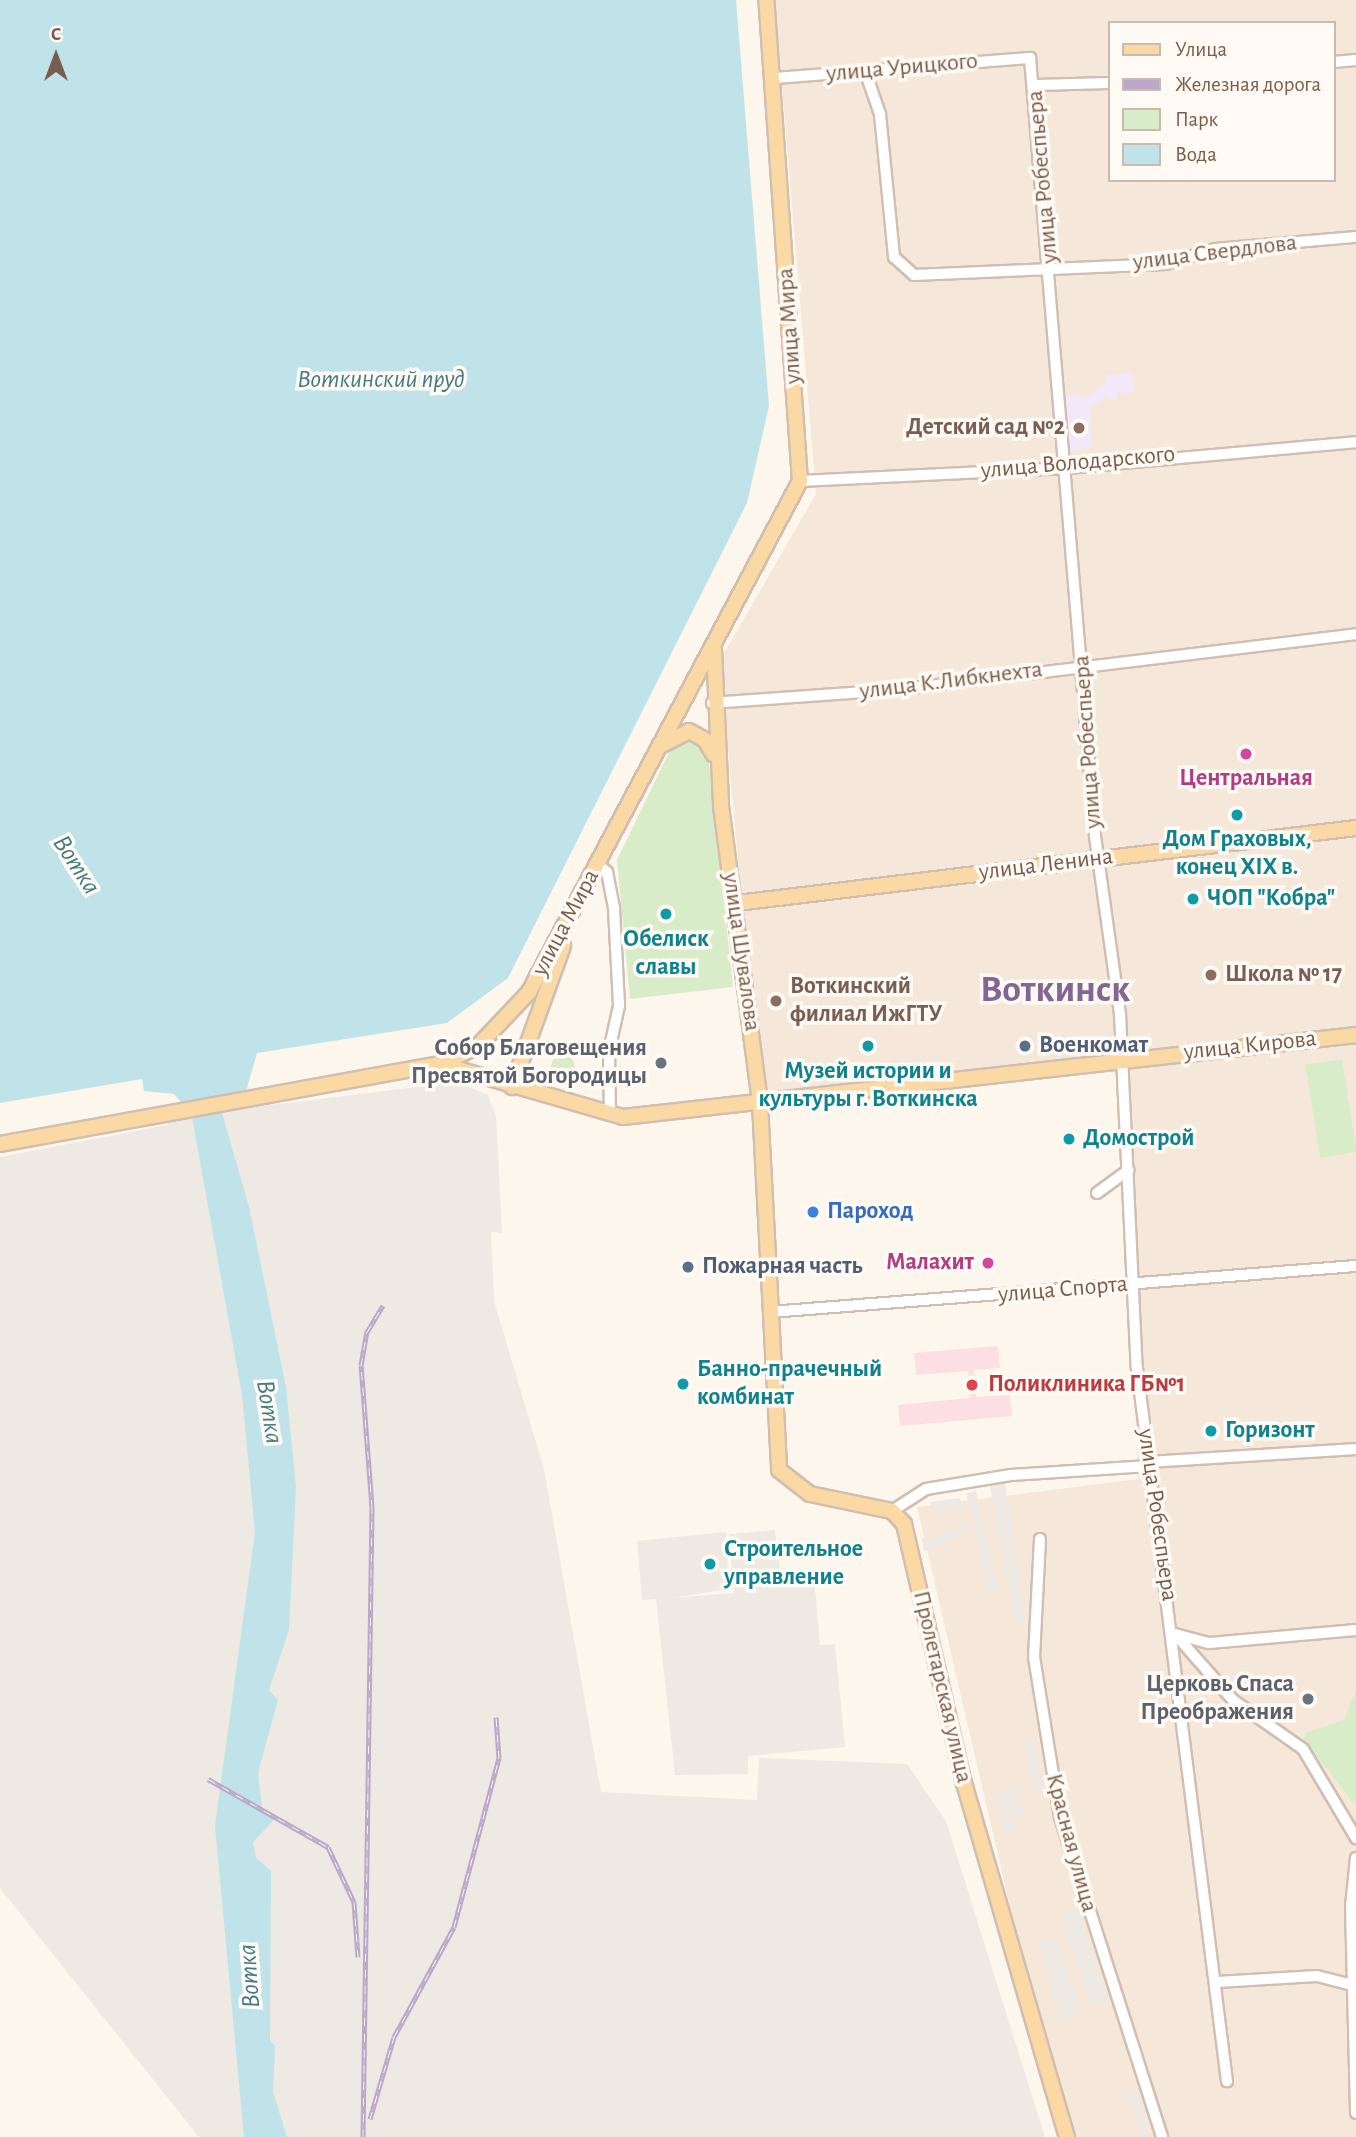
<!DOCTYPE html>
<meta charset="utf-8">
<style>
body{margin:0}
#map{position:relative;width:1356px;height:2137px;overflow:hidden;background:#fdf6ec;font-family:"Alegreya Sans",sans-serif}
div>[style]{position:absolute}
.residential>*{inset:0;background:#f5e8da}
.industrial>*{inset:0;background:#efe9e4;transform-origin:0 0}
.education>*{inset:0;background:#f3e8fa}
.medical>*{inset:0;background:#fbdfe3}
.green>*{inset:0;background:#d8ecc9;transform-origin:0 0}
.round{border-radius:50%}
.water>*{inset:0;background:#bfe3e8}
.roads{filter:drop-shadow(2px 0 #d1beb0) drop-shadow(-2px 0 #d1beb0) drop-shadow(0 2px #d1beb0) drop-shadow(0 -2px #d1beb0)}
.minor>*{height:10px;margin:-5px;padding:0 5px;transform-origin:5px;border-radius:5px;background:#fff}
.major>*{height:14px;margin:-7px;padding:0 7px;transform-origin:7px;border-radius:7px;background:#fbd9a5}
.rail>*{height:5px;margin-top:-2.5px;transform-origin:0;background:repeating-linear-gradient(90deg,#fffaf3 0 8px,#b9a8c9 0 16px);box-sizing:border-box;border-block:2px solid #b9a8c9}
.dots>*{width:19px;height:19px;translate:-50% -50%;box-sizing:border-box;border:4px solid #fffaf3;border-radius:50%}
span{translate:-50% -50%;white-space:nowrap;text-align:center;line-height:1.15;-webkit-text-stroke:7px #fffaf3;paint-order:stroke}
.street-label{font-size:24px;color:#7a5c4d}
.education-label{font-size:24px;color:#785e54;font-weight:700}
.right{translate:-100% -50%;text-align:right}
.left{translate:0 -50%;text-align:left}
.hotel-label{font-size:24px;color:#b23c85;font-weight:700}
.culture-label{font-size:24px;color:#0d838f;font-weight:700}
.service-label{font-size:24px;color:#4e5e75;font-weight:700}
.worship-label{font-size:24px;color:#5b616d;font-weight:700}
.shop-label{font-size:24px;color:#366cbe;font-weight:700}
.health-label{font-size:24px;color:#be3a42;font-weight:700}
.water-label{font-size:26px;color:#437c86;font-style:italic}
.town-label{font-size:38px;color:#846695;font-weight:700}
.legend{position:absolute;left:1108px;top:21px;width:228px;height:161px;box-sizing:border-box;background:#fffaf3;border:2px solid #cabbb1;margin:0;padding:9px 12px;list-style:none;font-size:21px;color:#7a5c4d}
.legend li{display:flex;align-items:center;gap:14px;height:35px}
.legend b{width:35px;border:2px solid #cabbb1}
.north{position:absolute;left:21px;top:21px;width:70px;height:70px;-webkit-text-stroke:5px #fffaf3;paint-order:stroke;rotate:0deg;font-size:19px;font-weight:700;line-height:28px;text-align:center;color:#7a5c4d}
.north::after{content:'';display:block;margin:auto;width:24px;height:32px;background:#7a5c4d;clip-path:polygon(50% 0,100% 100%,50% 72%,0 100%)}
</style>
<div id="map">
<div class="residential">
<div style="clip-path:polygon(evenodd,775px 0,1356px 0,1356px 2137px,1076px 2137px,1020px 1950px,917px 1507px,1138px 1479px,1123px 1060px,760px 1104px,720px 660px,816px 494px,775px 0,1109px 23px,1333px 23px,1333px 180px,1109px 180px,1109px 23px)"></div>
</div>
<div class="industrial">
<div style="clip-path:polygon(457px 1082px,488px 1095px,496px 1116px,502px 1233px,491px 1232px,494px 1301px,544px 1469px,601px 1792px,757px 1800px,759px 1758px,907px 1764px,946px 1821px,1045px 2137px,199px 2137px,0 1888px,0 1157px,167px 1125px,178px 1113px,226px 1105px,245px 1108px)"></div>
<div style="clip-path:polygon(1005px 1484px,1027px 1620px,1015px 1623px,990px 1486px)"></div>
<div style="left:976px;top:1491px;width:100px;height:10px;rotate:77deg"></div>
<div style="clip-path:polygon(960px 1498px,963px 1510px,934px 1513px,930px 1502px)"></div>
<div style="clip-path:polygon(959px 1524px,967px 1524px,968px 1533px,924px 1552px,922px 1539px,958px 1530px)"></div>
<div style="clip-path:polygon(775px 1530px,781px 1578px,814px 1576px,820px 1645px,835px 1644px,845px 1747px,748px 1756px,748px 1774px,675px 1775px,656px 1599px,642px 1600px,637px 1541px,726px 1532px,729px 1589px,672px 1598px,734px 1593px,729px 1534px)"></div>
<div style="clip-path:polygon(1037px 1741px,1044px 1794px,1034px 1795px,1024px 1742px)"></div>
<div style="clip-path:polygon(1019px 1788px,1026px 1819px,1015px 1821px,1017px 1831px,1004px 1833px,997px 1792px)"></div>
<div style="left:1078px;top:1908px;width:97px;height:18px;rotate:71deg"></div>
<div style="left:1057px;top:1937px;width:81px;height:20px;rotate:73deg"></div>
<div style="clip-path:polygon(1138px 2091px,1151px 2134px,1141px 2135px,1125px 2095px)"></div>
</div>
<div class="education">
<div style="clip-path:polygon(1131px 373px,1135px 392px,1117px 393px,1118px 399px,1108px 401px,1107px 395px,1089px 409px,1092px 447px,1070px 451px,1065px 395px,1087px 397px,1105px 383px,1105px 375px)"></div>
</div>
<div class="medical">
<div style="clip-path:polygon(998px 1346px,1000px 1368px,974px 1370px,976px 1397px,1010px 1395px,1012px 1416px,900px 1426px,898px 1405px,970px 1398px,968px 1371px,916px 1375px,914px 1353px)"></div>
</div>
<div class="green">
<div style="clip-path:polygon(694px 736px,708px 753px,733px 987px,630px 999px,617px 860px,672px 746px)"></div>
<div class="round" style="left:551px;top:1055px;width:24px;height:24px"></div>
<div style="left:1342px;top:1059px;width:94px;height:37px;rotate:81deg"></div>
<div style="clip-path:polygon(1356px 1690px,1356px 1806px,1304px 1740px,1305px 1733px,1344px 1720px)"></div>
</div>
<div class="water">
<div style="clip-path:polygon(0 0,736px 0,769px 406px,747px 503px,508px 978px,447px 1023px,257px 1053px,246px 1091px,181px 1102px,174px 1094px,144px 1091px,142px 1079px,0 1103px)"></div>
<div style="clip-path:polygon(220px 1106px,249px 1207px,286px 1387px,296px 1487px,289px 1630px,269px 1690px,278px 1700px,258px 1773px,262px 1808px,274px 1820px,253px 1842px,256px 1858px,271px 1871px,270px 2041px,275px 2046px,273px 2092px,287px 2137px,244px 2137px,215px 1826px,255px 1532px,242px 1395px,191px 1111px)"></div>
</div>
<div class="roads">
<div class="minor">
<div style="left:1333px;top:62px;width:23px;rotate:-5deg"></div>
<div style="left:865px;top:71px;width:46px;rotate:70.8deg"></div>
<div style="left:880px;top:114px;width:144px;rotate:84.4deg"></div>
<div style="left:894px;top:257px;width:27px;rotate:42deg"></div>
<div style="left:914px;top:275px;width:252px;rotate:-2.5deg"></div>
<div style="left:1166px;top:264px;width:51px;rotate:-17deg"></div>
<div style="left:1215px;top:249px;width:142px;rotate:-4.9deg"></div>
<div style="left:774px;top:78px;width:257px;rotate:-4.5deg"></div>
<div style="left:1030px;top:58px;width:781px;rotate:85.22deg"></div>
<div style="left:1095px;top:836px;width:180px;rotate:82deg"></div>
<div style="left:1120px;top:1014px;width:354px;rotate:87.3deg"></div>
<div style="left:1137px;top:1368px;width:719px;rotate:82.81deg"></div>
<div style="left:1036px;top:85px;width:73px;rotate:-1.6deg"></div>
<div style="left:800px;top:481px;width:267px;rotate:-2.8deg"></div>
<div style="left:1067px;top:468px;width:290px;rotate:-5.1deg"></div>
<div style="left:712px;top:703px;width:183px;rotate:-4.1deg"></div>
<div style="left:895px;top:690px;width:464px;rotate:-6.9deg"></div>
<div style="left:598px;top:864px;width:12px;rotate:42deg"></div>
<div style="left:607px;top:872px;width:38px;rotate:79deg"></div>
<div style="left:614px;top:909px;width:97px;rotate:87deg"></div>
<div style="left:619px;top:1006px;width:46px;rotate:102.5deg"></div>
<div style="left:609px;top:1051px;width:64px;rotate:89.1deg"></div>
<div style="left:1097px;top:1193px;width:39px;rotate:-36deg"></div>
<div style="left:770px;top:1312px;width:588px;rotate:-4.49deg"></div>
<div style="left:1149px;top:1462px;width:207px;rotate:-3.6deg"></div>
<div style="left:892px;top:1511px;width:40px;rotate:-32.9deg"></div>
<div style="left:926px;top:1489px;width:86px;rotate:-9.4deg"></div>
<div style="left:1011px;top:1475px;width:138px;rotate:-3.7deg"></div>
<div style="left:1040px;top:1539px;width:118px;rotate:92.9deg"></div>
<div style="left:1034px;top:1657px;width:162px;rotate:80.8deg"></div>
<div style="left:1060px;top:1817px;width:336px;rotate:72.3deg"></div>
<div style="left:1175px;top:1634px;width:88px;rotate:48.7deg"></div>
<div style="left:1233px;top:1700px;width:85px;rotate:35deg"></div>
<div style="left:1303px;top:1749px;width:104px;rotate:59.2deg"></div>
<div style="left:1175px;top:1634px;width:35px;rotate:15deg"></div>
<div style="left:1209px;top:1643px;width:148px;rotate:-5.1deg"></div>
<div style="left:1356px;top:1858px;width:48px;rotate:95.9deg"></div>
<div style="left:1351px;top:1906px;width:207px;rotate:88.6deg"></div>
<div style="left:1217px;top:1982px;width:100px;rotate:-3.4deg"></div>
<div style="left:1317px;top:1976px;width:40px;rotate:14.4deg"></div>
</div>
<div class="major">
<div style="left:714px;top:649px;width:157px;rotate:87.4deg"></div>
<div style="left:721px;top:806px;width:301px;rotate:82.5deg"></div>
<div style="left:760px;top:1104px;width:366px;rotate:87deg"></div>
<div style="left:779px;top:1470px;width:39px;rotate:38deg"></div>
<div style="left:810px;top:1494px;width:84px;rotate:11.7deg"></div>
<div style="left:892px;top:1511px;width:18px;rotate:47deg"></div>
<div style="left:904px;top:1524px;width:266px;rotate:77deg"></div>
<div style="left:964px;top:1783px;width:369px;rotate:73.8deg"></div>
<div style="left:662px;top:745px;width:30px;rotate:-27deg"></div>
<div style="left:689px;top:731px;width:18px;rotate:29deg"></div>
<div style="left:705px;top:740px;width:17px;rotate:59deg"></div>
<div style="left:737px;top:903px;width:624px;rotate:-6.91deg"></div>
<div style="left:444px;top:1065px;width:186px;rotate:16.2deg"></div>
<div style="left:623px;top:1117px;width:738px;rotate:-6.38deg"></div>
<div style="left:512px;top:1087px;width:150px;rotate:-70.1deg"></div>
<div style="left:0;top:1144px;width:449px;rotate:-10.3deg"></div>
<div style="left:442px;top:1064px;width:40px;rotate:-26.6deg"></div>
<div style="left:478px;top:1046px;width:74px;rotate:-46.6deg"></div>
<div style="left:529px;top:992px;width:578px;rotate:-62.06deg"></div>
<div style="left:800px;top:481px;width:482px;rotate:-94deg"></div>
</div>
</div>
<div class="rail">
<div style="left:208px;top:1779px;width:138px;rotate:29.5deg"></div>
<div style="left:328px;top:1847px;width:61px;rotate:64.7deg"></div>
<div style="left:354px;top:1902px;width:55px;rotate:85.8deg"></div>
<div style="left:370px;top:2119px;width:85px;rotate:-73.7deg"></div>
<div style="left:394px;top:2037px;width:125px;rotate:-61.4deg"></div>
<div style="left:454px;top:1927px;width:175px;rotate:-75.1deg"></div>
<div style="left:499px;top:1758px;width:41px;rotate:-94.2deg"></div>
<div style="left:363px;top:2137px;width:630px;rotate:-89.18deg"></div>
<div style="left:372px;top:1507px;width:142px;rotate:-94.4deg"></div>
<div style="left:361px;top:1365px;width:34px;rotate:-80deg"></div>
<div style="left:367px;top:1332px;width:31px;rotate:-59deg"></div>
</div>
<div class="dots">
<div style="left:1079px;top:428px;background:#8d6e63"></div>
<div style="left:1246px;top:754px;background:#d1479c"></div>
<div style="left:1237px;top:815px;background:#0f9aa8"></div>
<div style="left:1193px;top:899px;background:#0f9aa8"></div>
<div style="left:666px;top:914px;background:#0f9aa8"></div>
<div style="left:1211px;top:975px;background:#8d6e63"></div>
<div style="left:776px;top:1001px;background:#8d6e63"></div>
<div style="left:868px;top:1046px;background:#0f9aa8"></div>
<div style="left:1025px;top:1046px;background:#5c6f8a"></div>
<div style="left:661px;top:1063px;background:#6b7280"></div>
<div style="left:1069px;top:1139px;background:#0f9aa8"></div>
<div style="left:813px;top:1212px;background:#3f7fe0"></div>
<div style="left:988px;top:1263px;background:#d1479c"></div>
<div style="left:688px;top:1267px;background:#5c6f8a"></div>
<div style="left:683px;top:1384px;background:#0f9aa8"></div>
<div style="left:972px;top:1385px;background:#e0444e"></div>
<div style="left:1211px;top:1431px;background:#0f9aa8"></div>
<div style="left:710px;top:1564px;background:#0f9aa8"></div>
<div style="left:1308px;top:1699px;background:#6b7280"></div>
</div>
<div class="street-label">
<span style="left:902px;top:68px;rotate:-5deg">улица Урицкого</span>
<span style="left:1043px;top:177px;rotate:-95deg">улица Робеспьера</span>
<span style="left:1215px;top:253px;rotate:-7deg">улица Свердлова</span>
<span style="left:790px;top:326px;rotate:-94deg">улица Мира</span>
<span style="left:1078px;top:463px;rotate:-5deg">улица Володарского</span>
<span style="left:951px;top:681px;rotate:-7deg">улица К.Либкнехта</span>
<span style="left:1088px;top:742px;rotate:-94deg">улица Робеспьера</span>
<span style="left:1046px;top:865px;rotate:-7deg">улица Ленина</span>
<span style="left:566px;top:923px;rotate:-62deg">улица Мира</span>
<span style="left:741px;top:952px;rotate:82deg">улица Шувалова</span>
<span style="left:1250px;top:1046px;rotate:-6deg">улица Кирова</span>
<span style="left:1063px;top:1290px;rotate:-5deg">улица Спорта</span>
<span style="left:1157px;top:1515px;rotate:82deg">улица Робеспьера</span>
<span style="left:942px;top:1687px;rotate:77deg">Пролетарская улица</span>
<span style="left:1071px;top:1843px;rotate:75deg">Красная улица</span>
</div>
<div class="education-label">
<span class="right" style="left:1065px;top:428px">Детский сад №2</span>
<span class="left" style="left:1225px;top:975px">Школа № 17</span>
<span class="left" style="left:790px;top:1001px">Воткинский<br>филиал ИжГТУ</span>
</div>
<div class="hotel-label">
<span style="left:1246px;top:779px">Центральная</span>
<span class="right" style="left:974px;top:1263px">Малахит</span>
</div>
<div class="culture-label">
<span style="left:1237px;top:854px">Дом Граховых,<br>конец XIX в.</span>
<span class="left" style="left:1207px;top:899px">ЧОП "Кобра"</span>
<span style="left:666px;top:954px">Обелиск<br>славы</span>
<span style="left:868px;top:1086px">Музей истории и<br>культуры г. Воткинска</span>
<span class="left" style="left:1083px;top:1139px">Домострой</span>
<span class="left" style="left:697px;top:1384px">Банно-прачечный<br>комбинат</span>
<span class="left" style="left:1225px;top:1431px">Горизонт</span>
<span class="left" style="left:724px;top:1564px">Строительное<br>управление</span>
</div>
<div class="service-label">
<span class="left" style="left:1039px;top:1046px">Военкомат</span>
<span class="left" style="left:702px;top:1267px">Пожарная часть</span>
</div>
<div class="worship-label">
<span class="right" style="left:647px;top:1063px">Собор Благовещения<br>Пресвятой Богородицы</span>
<span class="right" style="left:1294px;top:1699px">Церковь Спаса<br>Преображения</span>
</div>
<div class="shop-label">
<span class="left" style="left:827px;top:1212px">Пароход</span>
</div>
<div class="health-label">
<span class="left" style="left:988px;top:1385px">Поликлиника ГБ№1</span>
</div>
<div class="water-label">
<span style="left:381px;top:380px">Воткинский пруд</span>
<span style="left:76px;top:865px;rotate:57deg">Вотка</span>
<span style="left:269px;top:1412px;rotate:81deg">Вотка</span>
<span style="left:250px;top:1976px;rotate:-94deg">Вотка</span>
</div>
<div class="town-label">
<span style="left:1055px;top:991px">Воткинск</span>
</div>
<ul class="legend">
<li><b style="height:9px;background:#fbd9a5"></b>Улица</li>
<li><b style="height:9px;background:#b9a8c9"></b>Железная дорога</li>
<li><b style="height:19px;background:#d8ecc9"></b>Парк</li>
<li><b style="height:19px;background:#bfe3e8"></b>Вода</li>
</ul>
<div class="north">С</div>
</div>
